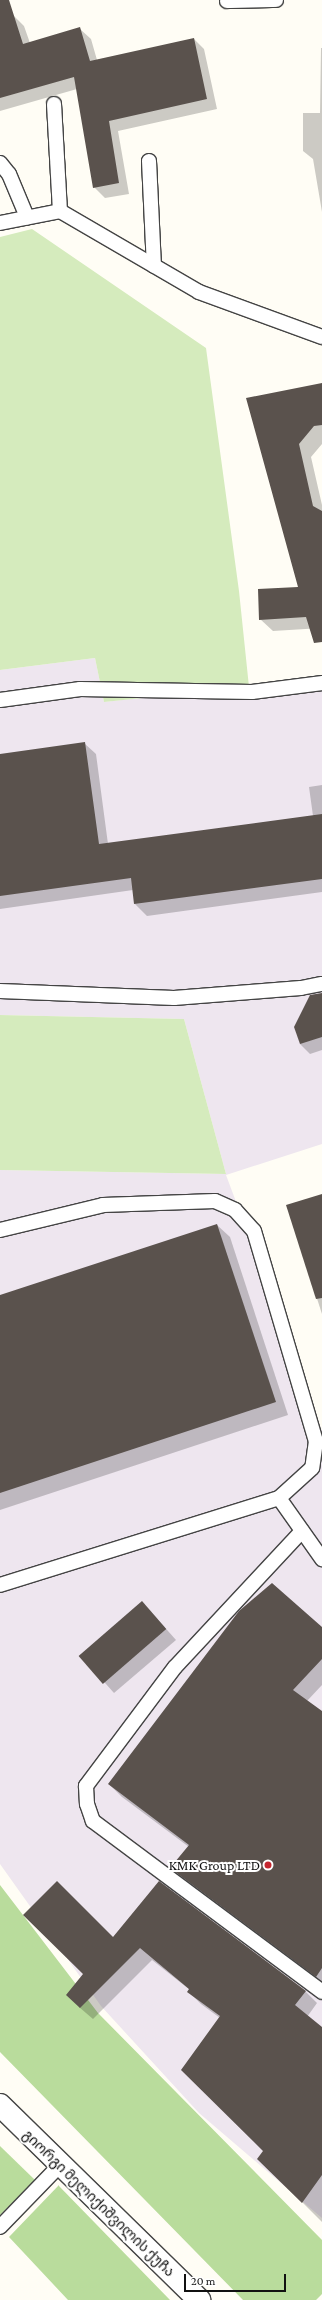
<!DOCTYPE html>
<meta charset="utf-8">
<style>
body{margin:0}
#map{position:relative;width:322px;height:2300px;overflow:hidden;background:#fffdf5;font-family:"Crimson Pro","Noto Sans Georgian",serif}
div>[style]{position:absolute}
.industrial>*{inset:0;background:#eee6ef}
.green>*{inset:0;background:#d5ebbd}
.forest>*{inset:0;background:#b9dc9c}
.shadow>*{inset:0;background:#0003}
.building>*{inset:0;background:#5a524d;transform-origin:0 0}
.roads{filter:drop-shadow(1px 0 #444) drop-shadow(-1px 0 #444) drop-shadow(0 1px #444) drop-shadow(0 -1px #444)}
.lane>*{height:14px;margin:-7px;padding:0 7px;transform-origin:7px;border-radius:7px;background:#fff}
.street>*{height:22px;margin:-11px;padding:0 11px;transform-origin:11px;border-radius:11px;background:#fff}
.dots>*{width:11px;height:11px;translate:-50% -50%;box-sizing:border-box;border:2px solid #fff;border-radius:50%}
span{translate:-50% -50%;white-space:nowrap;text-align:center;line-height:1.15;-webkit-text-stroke:4px #fff;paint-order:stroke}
.poi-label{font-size:14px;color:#111}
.right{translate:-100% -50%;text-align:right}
.street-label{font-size:14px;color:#111}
.scale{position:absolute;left:184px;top:2274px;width:102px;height:18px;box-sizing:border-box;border:2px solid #111;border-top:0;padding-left:5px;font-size:12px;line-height:14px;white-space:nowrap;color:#111;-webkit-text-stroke:3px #fff;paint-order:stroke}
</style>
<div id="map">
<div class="industrial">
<div style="clip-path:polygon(95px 658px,104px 702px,322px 678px,322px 1144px,226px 1175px,322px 1431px,322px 2218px,199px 2113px,101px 2006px,0 1864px,0 1170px,226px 1174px,184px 1019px,0 1015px,0 670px)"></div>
</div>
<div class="green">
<div style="clip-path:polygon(32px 229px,206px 348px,239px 591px,249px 687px,104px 702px,95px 658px,0 670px,0 237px)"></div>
<div style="clip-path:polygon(0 1015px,184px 1019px,226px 1174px,0 1170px)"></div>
</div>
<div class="forest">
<div style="clip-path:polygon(0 1885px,98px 2013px,322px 2240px,322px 2294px,316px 2300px,243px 2300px,0 2052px)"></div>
<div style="clip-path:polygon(0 2146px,35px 2180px,0 2215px)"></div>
<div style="clip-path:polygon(59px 2185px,59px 2186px,170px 2300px,68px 2300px,9px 2237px)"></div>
</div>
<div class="shadow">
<div style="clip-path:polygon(13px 15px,24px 26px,30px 43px,80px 29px,91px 39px,97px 60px,194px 39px,204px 49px,217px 109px,118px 131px,129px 194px,105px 198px,94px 187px,77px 89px,0 111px,0 20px)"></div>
<div style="clip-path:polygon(321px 48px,322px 48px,322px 212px,313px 159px,303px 151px,303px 113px,320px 113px)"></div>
<div style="clip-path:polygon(322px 384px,322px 444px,311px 457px,322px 505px,322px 628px,273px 631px,260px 619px,299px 588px,247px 399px)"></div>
<div style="clip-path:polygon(84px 743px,96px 754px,108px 844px,313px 816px,309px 787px,322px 785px,322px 892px,147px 916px,135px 904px,133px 890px,0 909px,0 755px)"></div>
<div style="clip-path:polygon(322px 996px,322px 1050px,310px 1054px,300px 1044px)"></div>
<div style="clip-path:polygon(322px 1195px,322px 1314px,287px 1206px)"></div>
<div style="clip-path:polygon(217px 1225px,230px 1237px,288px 1415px,0 1510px,0 1296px)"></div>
<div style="clip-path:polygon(152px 1613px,176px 1640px,114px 1693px,81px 1656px)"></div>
<div style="clip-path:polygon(322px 1628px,322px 1685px,307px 1701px,322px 1712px,322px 1983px,184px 1880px,172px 1868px,189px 1847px,122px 1797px,109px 1784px)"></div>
<div style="clip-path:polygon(114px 1938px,305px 1991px,317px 2003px,307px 2017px,322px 2028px,322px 2222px,259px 2159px,265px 2151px,220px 2018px,201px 2004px,189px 1992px,190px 1990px,152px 1960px,93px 2019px,79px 2007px)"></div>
</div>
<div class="building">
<div style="clip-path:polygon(0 0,9px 0,23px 44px,80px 27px,90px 61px,194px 38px,207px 99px,109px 121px,119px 183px,93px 188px,74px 77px,0 98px)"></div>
<div style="clip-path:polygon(322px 383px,322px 425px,314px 426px,299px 444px,313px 506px,322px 511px,322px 642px,314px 643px,306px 617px,259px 620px,258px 589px,298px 587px,246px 398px)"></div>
<div style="clip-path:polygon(85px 742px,99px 844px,322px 814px,322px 879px,134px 904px,131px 878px,0 896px,0 754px)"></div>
<div style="clip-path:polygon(322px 993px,322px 1037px,300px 1044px,294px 1027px,310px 995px)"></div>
<div style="clip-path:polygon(322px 1194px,322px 1298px,316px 1299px,286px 1205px)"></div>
<div style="clip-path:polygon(217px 1224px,276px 1402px,0 1493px,0 1295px)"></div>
<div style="clip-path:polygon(272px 1583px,322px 1627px,322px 1659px,293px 1690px,322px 1711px,322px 1968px,316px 1977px,170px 1868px,189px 1845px,108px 1784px,239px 1611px)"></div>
<div style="left:142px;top:1601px;width:37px;height:84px;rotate:49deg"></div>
<div style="clip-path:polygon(57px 1881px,113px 1937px,159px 1881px,306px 1991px,295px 2005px,322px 2027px,322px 2175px,302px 2203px,257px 2159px,263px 2151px,181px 2070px,220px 2016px,187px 1992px,189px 1989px,140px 1948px,80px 2008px,66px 1995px,83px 1974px,23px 1915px)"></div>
</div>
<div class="roads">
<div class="lane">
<div style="left:227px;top:1px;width:49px;rotate:-1.2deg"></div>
<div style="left:54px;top:104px;width:107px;rotate:86.8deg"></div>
<div style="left:60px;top:211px;width:161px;rotate:30.2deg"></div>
<div style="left:199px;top:292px;width:131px;rotate:20.1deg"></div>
<div style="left:149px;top:161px;width:105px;rotate:87.3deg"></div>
<div style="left:0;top:163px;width:14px;rotate:51deg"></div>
<div style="left:9px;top:174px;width:47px;rotate:67.3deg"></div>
<div style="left:0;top:223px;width:61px;rotate:-11.3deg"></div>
<div style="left:0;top:700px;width:81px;rotate:-7.8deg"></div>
<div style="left:80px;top:689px;width:172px;rotate:1deg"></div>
<div style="left:252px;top:692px;width:71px;rotate:-7.3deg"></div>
<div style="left:0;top:991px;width:174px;rotate:2.3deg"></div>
<div style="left:174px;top:998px;width:127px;rotate:-4.5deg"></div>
<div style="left:301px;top:988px;width:21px;rotate:-11deg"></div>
<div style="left:0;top:1230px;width:106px;rotate:-13.6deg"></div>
<div style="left:103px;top:1205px;width:112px;rotate:-2deg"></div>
<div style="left:215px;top:1201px;width:22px;rotate:24deg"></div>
<div style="left:235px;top:1210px;width:28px;rotate:48deg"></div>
<div style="left:254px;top:1231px;width:219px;rotate:73.6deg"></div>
<div style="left:316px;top:1441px;width:27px;rotate:98deg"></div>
<div style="left:312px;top:1468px;width:45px;rotate:137.7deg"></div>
<div style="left:279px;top:1498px;width:292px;rotate:162.7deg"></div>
<div style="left:279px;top:1498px;width:75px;rotate:54.8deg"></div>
<div style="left:302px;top:1531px;width:186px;rotate:133deg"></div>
<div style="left:175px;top:1667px;width:149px;rotate:126.8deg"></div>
<div style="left:86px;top:1786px;width:18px;rotate:87deg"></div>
<div style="left:87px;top:1804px;width:18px;rotate:71deg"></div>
<div style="left:93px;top:1821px;width:286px;rotate:36.7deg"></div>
<div style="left:0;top:2227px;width:86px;rotate:-45.9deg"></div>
</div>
<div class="street">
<div style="left:0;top:2105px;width:279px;rotate:44.4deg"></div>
</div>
</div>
<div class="dots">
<div style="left:268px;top:1865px;background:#c4262e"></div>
</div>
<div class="poi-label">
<span class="right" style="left:260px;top:1865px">KMK Group LTD</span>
</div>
<div class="street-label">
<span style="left:99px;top:2203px;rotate:44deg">გიორგი მელიქიშვილის ქუჩა</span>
</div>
<div class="scale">20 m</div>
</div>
